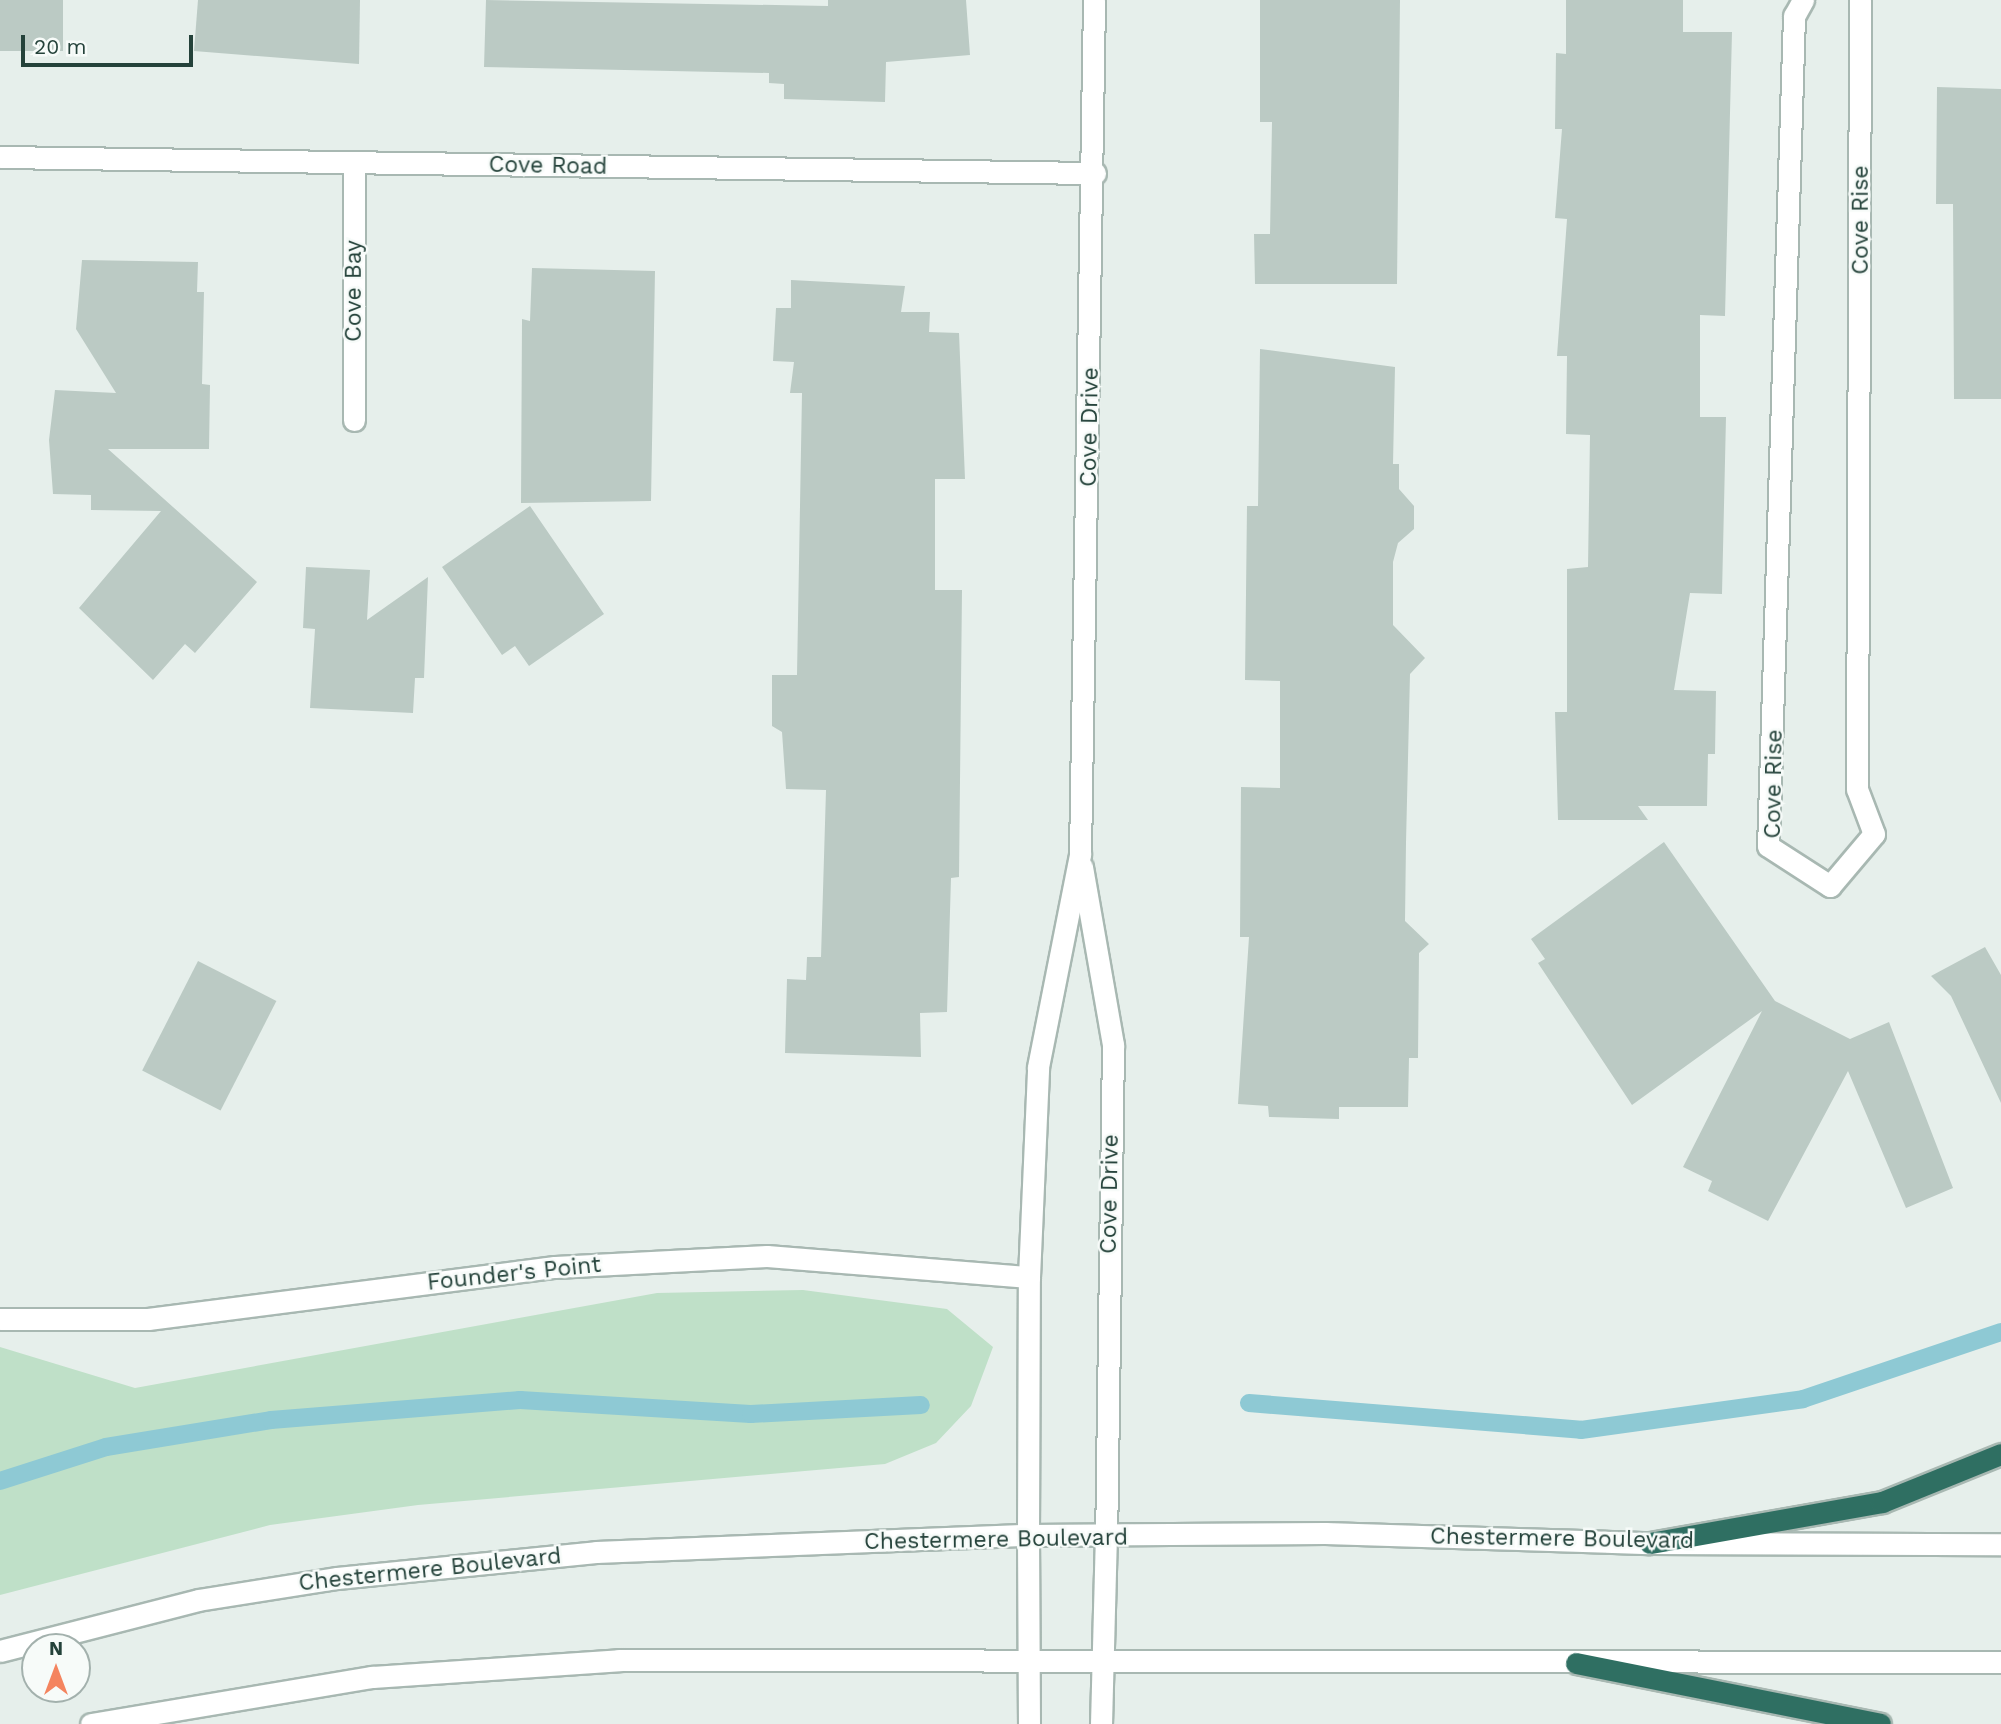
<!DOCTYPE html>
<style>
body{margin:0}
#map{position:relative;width:2001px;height:1724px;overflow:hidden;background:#e6efeb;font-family:"Work Sans",sans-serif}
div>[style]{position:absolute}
.green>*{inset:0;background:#bfe0c8}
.stream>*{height:18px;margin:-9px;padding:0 9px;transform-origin:9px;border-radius:9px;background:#8ec9d4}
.building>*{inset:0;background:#bbcac4;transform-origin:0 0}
.roads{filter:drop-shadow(2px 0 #a8b8b2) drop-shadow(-2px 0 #a8b8b2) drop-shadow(0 2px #a8b8b2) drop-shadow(0 -2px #a8b8b2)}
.lane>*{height:21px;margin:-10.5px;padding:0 10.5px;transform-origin:10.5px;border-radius:10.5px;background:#fff}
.street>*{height:21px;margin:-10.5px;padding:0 10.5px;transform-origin:10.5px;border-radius:10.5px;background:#fff}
.secondary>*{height:21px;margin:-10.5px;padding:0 10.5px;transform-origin:10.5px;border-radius:10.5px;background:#fff}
.highway>*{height:21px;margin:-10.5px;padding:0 10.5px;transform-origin:10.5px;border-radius:10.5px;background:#2f6f62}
span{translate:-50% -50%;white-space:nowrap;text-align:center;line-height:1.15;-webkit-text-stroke:5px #f7fbf9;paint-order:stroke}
.street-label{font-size:23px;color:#24423a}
.north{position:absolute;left:21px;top:1633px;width:70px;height:70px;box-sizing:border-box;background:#f7fbf9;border:2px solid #a3b1ad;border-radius:50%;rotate:0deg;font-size:19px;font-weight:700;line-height:28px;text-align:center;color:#24423a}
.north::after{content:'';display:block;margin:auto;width:24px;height:32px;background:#f4845f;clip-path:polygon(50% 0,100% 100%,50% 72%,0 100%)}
.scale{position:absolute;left:21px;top:35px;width:172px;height:32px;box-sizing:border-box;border:4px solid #24423a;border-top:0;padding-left:9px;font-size:21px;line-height:24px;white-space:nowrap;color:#24423a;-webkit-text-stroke:5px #f7fbf9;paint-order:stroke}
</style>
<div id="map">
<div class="green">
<div style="clip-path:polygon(803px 1290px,947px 1309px,993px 1347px,971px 1406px,936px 1443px,885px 1464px,418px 1505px,270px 1525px,0 1595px,0 1347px,135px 1388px,657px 1293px)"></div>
</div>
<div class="stream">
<div style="left:1249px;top:1403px;width:333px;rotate:4.6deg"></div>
<div style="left:1581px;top:1430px;width:224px;rotate:-7.9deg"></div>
<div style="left:1803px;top:1399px;width:209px;rotate:-18.7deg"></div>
<div style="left:0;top:1481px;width:111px;rotate:-17.8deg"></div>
<div style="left:106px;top:1447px;width:167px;rotate:-9.3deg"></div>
<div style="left:271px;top:1420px;width:250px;rotate:-4.6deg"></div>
<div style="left:520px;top:1400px;width:231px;rotate:3.5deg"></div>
<div style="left:751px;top:1414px;width:170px;rotate:-3deg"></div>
</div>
<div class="building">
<div style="left:0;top:0;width:63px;height:51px"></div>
<div style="clip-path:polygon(198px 0,360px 0,359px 64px,194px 51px)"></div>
<div style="clip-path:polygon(486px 0,828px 6px,828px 0,966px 0,970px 55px,886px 62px,885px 102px,784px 99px,784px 84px,769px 83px,769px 73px,484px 67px)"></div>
<div style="clip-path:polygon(1260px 0,1400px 0,1397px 284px,1255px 284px,1254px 234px,1270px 234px,1272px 122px,1260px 122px)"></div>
<div style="clip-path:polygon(1566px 0,1683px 0,1683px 32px,1732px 32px,1725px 316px,1700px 315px,1700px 417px,1726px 417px,1722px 594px,1690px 593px,1674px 690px,1716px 691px,1715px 754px,1708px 754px,1707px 806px,1638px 806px,1648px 820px,1558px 820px,1555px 712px,1567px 712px,1567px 569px,1588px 567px,1590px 435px,1566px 434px,1567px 356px,1557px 356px,1567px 219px,1555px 218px,1562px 129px,1555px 129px,1556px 53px,1566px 54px)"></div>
<div style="clip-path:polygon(1937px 87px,2001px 89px,2001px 399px,1954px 399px,1953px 204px,1936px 204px)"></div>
<div style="clip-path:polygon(82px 260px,198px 262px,197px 292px,204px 292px,202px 384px,210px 385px,209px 449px,108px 449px,257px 582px,195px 653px,185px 644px,153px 680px,79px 608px,161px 511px,91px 510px,91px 495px,53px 494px,49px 440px,55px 390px,116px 393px,76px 329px)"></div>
<div style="clip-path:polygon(532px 268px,655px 271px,651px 501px,521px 503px,522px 319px,530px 321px)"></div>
<div style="clip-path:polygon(791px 280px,905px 286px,901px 312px,930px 312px,929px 332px,959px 333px,965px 479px,935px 479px,935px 590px,962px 590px,959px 877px,951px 878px,947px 1012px,920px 1013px,921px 1057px,785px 1053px,787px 979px,806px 980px,807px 957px,821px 957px,826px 790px,786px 789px,782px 732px,772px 726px,772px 675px,797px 675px,802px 393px,790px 393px,794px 362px,773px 361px,776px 308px,791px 308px)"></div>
<div style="clip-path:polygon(1260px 349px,1395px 367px,1393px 464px,1399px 464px,1399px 489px,1414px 506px,1414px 529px,1398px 543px,1393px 562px,1393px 625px,1425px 658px,1410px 674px,1406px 843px,1405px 921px,1429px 944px,1419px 953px,1418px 1058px,1409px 1058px,1408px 1107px,1339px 1107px,1339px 1119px,1269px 1117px,1268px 1106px,1238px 1104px,1249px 937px,1240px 937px,1241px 787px,1280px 788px,1280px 681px,1245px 680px,1247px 506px,1258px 506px)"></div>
<div style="clip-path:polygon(530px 506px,604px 614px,529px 666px,515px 646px,502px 655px,442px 567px)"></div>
<div style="clip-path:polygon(306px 567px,370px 570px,367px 620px,428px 577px,424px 678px,415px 678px,413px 713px,310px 708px,315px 629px,303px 628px)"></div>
<div style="clip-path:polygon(1664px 842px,1775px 1001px,1850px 1039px,1889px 1022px,1953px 1188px,1906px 1208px,1848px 1071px,1768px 1221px,1708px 1191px,1712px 1181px,1683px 1167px,1762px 1011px,1632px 1105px,1538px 963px,1545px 959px,1531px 939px)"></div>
<div style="clip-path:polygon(1985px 947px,2001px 975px,2001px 1103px,1951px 996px,1931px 976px)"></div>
<div style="left:198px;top:961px;width:88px;height:123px;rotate:27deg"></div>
</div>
<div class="roads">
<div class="lane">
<div style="left:0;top:1319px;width:148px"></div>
<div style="left:148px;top:1319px;width:410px;rotate:-7.3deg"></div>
<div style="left:555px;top:1267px;width:212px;rotate:-3deg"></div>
<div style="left:767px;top:1256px;width:263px;rotate:4.6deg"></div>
</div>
<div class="street">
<div style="left:1803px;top:0;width:18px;rotate:119deg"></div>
<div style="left:1794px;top:16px;width:830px;rotate:91.79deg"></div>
<div style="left:1768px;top:846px;width:74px;rotate:32.8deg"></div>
<div style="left:1830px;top:886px;width:68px;rotate:-49.8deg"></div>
<div style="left:1874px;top:834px;width:48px;rotate:-110.7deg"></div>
<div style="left:1857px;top:789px;width:789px;rotate:-89.78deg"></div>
<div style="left:0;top:157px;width:1095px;rotate:0.84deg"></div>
<div style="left:354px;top:420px;width:257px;rotate:-90deg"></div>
<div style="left:1082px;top:867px;width:181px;rotate:80.1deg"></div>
<div style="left:1113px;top:1045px;width:492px;rotate:90.8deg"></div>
<div style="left:1028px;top:1535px;width:258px;rotate:-89.8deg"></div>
<div style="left:1029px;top:1277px;width:210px;rotate:-87.5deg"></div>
<div style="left:1038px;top:1067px;width:217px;rotate:-78.8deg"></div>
<div style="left:1080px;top:854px;width:854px;rotate:-89.06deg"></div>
</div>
<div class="secondary">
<div style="left:1028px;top:1535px;width:189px;rotate:89.7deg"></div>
<div style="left:0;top:1651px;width:204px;rotate:-14.4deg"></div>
<div style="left:198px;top:1600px;width:141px;rotate:-9deg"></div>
<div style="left:337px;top:1578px;width:260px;rotate:-5.7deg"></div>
<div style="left:596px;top:1552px;width:432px;rotate:-2.3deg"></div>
<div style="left:1028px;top:1535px;width:297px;rotate:-0.4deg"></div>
<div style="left:1325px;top:1533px;width:325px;rotate:1.8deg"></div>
<div style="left:1650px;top:1543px;width:351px;rotate:0.2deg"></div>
<div style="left:91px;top:1724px;width:285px;rotate:-9.5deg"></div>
<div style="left:372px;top:1677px;width:248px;rotate:-3.9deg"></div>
<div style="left:619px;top:1660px;width:1382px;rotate:0.08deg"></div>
<div style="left:1101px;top:1724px;width:187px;rotate:-88.5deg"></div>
</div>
<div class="highway">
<div style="left:1650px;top:1543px;width:236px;rotate:-10deg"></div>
<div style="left:1882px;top:1502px;width:128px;rotate:-22deg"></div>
<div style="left:1576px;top:1663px;width:310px;rotate:11.3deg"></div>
</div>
</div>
<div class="street-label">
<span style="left:548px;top:166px;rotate:1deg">Cove Road</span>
<span style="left:1861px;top:220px;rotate:-90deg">Cove Rise</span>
<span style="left:354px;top:291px;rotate:-90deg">Cove Bay</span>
<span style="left:1090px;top:427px;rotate:-89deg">Cove Drive</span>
<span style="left:1774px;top:784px;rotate:-89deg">Cove Rise</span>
<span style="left:1110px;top:1194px;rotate:-89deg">Cove Drive</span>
<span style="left:514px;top:1274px;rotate:-6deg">Founder's Point</span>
<span style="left:1562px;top:1539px;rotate:1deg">Chestermere Boulevard</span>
<span style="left:996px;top:1540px;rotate:-1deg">Chestermere Boulevard</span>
<span style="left:430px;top:1570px;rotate:-6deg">Chestermere Boulevard</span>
</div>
<div class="north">N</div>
<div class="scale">20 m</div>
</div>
